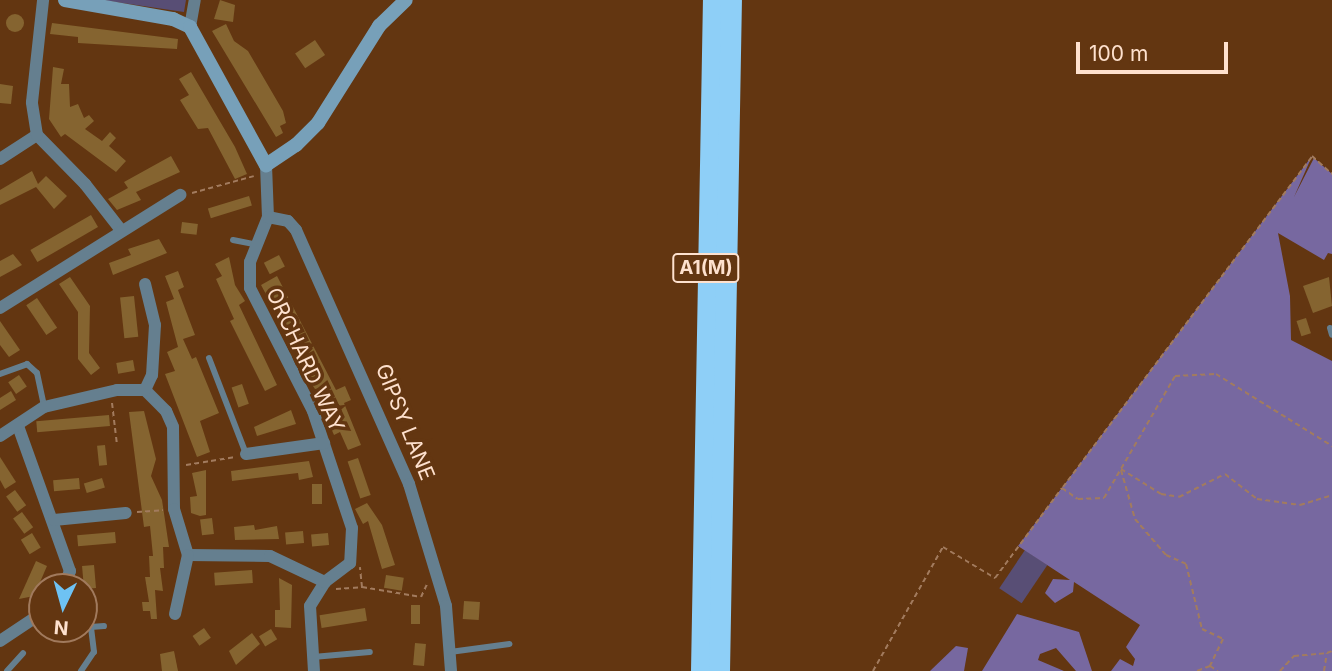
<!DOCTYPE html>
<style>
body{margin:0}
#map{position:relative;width:1332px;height:671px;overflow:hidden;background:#633611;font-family:Inter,sans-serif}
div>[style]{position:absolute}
.green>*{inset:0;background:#584e75;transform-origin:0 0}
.forest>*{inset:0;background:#7768a0}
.building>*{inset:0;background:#856430;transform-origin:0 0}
.round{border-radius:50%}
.path>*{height:2px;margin-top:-1px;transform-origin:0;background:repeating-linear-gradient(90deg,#a27b5e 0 5px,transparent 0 8.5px)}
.lane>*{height:6px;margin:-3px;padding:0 3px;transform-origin:3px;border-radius:3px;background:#657f8f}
.street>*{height:12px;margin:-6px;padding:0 6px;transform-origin:6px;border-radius:6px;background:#657f8f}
.secondary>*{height:14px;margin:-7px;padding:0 7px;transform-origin:7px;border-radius:7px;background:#77a0b9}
.highway>*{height:21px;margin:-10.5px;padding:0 10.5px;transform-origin:10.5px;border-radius:10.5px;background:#8ecff7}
span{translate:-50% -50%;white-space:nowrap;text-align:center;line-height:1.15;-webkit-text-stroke:7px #633611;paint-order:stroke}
.shield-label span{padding:2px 5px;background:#633611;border:2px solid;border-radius:5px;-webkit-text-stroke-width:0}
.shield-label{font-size:19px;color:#fee1ce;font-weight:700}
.street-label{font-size:21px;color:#fee1ce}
.north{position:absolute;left:28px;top:573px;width:70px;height:70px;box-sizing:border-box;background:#633611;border:2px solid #a17a5d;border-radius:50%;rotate:185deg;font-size:19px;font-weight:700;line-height:28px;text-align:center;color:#fee1ce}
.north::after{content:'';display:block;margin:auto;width:24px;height:32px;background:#6ec2f3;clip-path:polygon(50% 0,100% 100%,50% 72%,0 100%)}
.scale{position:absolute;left:1076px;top:42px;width:152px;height:32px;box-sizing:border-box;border:4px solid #fee1ce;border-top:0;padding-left:9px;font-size:21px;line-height:24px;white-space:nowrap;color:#fee1ce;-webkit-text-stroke:5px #633611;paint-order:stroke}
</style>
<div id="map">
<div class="green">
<div style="clip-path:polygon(102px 0,186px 0,184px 12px)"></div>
<div style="left:1025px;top:550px;width:27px;height:46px;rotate:34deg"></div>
</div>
<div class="forest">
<div style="clip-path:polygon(1312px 156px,1294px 197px,1314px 158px,1332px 174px,1332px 254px,1328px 253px,1324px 260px,1278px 233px,1290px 296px,1291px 340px,1332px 361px,1332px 671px,1111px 671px,1120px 659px,1133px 666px,1135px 659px,1126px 647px,1140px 625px,1074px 582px,1073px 592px,1055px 603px,1045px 593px,1053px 579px,1070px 580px,1018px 546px)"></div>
<div style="clip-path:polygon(1017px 614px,1079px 632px,1092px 671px,1076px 671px,1056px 648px,1040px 654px,1038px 660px,1064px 671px,982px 671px)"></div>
<div style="clip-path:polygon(956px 646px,968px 648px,964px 671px,930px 671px)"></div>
</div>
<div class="building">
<div style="clip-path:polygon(220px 0,235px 5px,233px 22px,214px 19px)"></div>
<div class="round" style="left:6px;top:14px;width:18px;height:18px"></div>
<div style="clip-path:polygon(52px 23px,178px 39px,177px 49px,78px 43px,78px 37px,50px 34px)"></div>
<div style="clip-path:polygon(226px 24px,234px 41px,248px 51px,283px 111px,286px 123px,280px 126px,283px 133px,276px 137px,212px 31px)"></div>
<div style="left:315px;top:40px;width:18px;height:24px;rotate:56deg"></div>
<div style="clip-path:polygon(53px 67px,64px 69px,61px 84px,69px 84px,70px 107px,78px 104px,84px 118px,89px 115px,94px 121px,85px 129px,102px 141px,110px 132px,116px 138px,109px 146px,126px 161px,116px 172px,65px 134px,61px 137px,49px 119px)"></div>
<div style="clip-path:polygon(191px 72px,235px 147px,247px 174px,235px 179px,208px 128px,198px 129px,180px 100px,189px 95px,179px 79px)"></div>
<div style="clip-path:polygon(0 84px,13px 86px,11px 104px,0 103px)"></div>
<div style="clip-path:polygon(171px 156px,180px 172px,136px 192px,141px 200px,117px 210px,108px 199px,128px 188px,124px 182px)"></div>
<div style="clip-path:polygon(32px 171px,38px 184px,46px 176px,67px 196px,54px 209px,36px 187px,0 205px,0 190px)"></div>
<div style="left:249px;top:196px;width:10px;height:43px;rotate:73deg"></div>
<div style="left:91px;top:215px;width:14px;height:70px;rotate:60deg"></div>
<div style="left:182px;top:222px;width:16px;height:11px;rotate:7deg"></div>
<div style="clip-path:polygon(159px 239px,167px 253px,113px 275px,109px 263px,131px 255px,128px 249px)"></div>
<div style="clip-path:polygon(13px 254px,22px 265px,0 277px,0 261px)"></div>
<div style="left:279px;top:255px;width:13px;height:17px;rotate:63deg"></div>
<div style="clip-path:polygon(229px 257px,235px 285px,245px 301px,239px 305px,277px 385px,265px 391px,230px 321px,234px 319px,216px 279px,222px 276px,215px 264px)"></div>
<div style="clip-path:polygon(178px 271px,184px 287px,178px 290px,195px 335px,183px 339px,192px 359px,196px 357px,219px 413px,200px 421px,210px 452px,197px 457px,165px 374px,175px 371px,167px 352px,178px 347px,166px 302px,174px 299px,165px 276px)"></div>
<div style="clip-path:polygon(277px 276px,336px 390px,345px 386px,351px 400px,344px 403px,361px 445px,348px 450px,340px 432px,334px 435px,327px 419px,333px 417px,320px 388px,315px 389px,307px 377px,312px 375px,300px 347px,297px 348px,290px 329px,286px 331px,261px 285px)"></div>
<div style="clip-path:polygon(70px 277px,90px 306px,89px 353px,100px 368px,91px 375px,78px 359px,78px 312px,59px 284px)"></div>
<div style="clip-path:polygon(1329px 277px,1332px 306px,1313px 313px,1303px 286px)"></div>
<div style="left:134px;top:296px;width:41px;height:14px;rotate:84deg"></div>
<div style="left:37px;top:298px;width:36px;height:13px;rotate:56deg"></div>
<div style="left:1306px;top:318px;width:16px;height:10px;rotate:72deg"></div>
<div style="clip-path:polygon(0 321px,20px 350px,9px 357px,0 345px)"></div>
<div style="left:133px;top:360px;width:11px;height:17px;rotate:80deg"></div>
<div style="left:19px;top:375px;width:14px;height:13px;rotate:56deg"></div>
<div style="left:242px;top:384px;width:21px;height:11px;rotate:71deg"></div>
<div style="clip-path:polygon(11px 391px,16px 400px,0 410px,0 398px)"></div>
<div style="clip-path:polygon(291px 410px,296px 424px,257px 436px,254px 427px)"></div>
<div style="clip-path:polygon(144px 411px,156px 459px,151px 476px,162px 500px,169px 547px,163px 547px,164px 568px,160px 568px,163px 591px,155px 590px,157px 619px,151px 619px,150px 611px,143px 611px,142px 602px,149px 602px,145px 577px,150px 577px,149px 556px,153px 556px,150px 526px,144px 527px,129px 412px)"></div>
<div style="left:109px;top:415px;width:11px;height:73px;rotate:85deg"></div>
<div style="left:105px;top:445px;width:20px;height:8px;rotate:84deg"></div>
<div style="clip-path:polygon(0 457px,16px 482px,5px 489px,0 480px)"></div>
<div style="left:358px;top:458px;width:39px;height:11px;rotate:71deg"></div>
<div style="clip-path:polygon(309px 461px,313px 477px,299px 480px,298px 473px,232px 481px,231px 471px)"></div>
<div style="clip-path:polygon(206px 470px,206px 515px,200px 516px,191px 513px,190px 497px,197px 496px,192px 473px)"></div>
<div style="left:79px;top:478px;width:11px;height:26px;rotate:85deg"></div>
<div style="left:102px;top:478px;width:10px;height:19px;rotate:73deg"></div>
<div style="left:312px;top:484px;width:10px;height:20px"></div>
<div style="left:15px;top:490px;width:19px;height:11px;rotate:54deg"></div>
<div style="clip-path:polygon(367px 503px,382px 525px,395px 565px,382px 569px,368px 521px,363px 524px,355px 509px)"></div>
<div style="left:22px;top:512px;width:19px;height:11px;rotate:54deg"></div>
<div style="left:212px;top:518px;width:16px;height:12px;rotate:83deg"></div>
<div style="clip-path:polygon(254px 525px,255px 530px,277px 526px,279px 539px,235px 540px,234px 527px)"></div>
<div style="left:303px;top:531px;width:12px;height:18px;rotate:85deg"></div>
<div style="left:115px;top:532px;width:11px;height:38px;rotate:85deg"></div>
<div style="left:32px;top:533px;width:17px;height:13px;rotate:59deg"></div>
<div style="left:328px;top:533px;width:12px;height:17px;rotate:85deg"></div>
<div style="clip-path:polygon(36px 561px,47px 566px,34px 596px,19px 599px)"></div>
<div style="left:94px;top:565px;width:23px;height:12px;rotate:85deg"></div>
<div style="left:252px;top:570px;width:13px;height:38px;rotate:86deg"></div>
<div style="left:386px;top:575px;width:18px;height:13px;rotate:9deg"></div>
<div style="clip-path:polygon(279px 578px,292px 585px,291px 628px,275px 627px,275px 610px,280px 610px)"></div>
<div style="left:464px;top:601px;width:16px;height:18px;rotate:4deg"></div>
<div style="left:411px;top:605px;width:9px;height:19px"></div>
<div style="left:365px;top:608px;width:13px;height:46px;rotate:81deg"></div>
<div style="left:204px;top:628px;width:12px;height:14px;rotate:55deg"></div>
<div style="left:271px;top:629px;width:12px;height:14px;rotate:59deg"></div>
<div style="clip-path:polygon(252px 633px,260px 644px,236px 665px,229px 651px)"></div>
<div style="left:415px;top:643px;width:11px;height:22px;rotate:5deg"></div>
<div style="clip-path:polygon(174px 651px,178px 671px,162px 671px,160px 654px)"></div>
</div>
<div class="path">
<div style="left:192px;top:193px;width:64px;rotate:-15.3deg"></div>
<div style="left:112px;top:403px;width:42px;rotate:83.2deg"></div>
<div style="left:186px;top:465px;width:50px;rotate:-9.3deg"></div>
<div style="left:1121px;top:469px;width:47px;rotate:32deg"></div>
<div style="left:1161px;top:494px;width:18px;rotate:9deg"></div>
<div style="left:1179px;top:497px;width:51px;rotate:-26.6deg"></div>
<div style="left:1225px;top:474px;width:41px;rotate:38deg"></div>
<div style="left:1257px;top:499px;width:43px;rotate:7.9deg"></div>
<div style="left:1300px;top:505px;width:34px;rotate:-17deg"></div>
<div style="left:1121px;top:470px;width:51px;rotate:74.1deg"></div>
<div style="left:1135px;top:519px;width:48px;rotate:49.3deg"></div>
<div style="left:1166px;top:555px;width:22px;rotate:24deg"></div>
<div style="left:1186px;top:564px;width:67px;rotate:76.2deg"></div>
<div style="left:1202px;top:629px;width:23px;rotate:25deg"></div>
<div style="left:1223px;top:639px;width:30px;rotate:116deg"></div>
<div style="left:1210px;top:666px;width:14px;rotate:159deg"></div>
<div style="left:1063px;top:487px;width:414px;rotate:-53deg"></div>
<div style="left:1312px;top:156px;width:27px;rotate:42deg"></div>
<div style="left:137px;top:512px;width:26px;rotate:-4deg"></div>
<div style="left:362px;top:587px;width:60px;rotate:9.6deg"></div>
<div style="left:421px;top:597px;width:14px;rotate:-65deg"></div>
<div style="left:336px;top:589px;width:26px;rotate:-4deg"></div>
<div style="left:362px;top:587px;width:20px;rotate:-96deg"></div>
<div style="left:1210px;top:666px;width:9px;rotate:32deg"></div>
<div style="left:873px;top:671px;width:142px;rotate:-60.6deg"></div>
<div style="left:943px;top:547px;width:61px;rotate:30.8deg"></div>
<div style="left:995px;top:578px;width:112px;rotate:-53.3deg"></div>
<div style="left:1062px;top:488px;width:19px;rotate:35deg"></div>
<div style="left:1078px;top:499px;width:26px;rotate:-2deg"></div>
<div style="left:1104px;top:498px;width:141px;rotate:-59.8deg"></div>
<div style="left:1175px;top:376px;width:41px;rotate:-2.8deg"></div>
<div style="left:1216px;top:374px;width:137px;rotate:31.8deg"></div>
<div style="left:1280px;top:671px;width:21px;rotate:-47deg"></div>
<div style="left:1294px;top:656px;width:33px;rotate:-5deg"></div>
<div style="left:1324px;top:671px;width:18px;rotate:-81deg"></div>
<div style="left:1327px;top:653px;width:5px;rotate:-22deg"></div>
</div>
<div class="lane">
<div style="left:233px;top:240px;width:25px;rotate:11deg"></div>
<div style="left:1330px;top:328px;width:7px;rotate:74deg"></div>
<div style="left:209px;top:358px;width:103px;rotate:68.9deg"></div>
<div style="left:0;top:374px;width:29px;rotate:-20deg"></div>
<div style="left:27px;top:364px;width:13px;rotate:42deg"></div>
<div style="left:37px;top:373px;width:35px;rotate:78deg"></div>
<div style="left:91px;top:627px;width:13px;rotate:-4deg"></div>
<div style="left:450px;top:652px;width:60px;rotate:-7.7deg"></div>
<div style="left:313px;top:657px;width:57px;rotate:-5deg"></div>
<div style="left:7px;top:671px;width:24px;rotate:-48deg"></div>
<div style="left:81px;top:671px;width:23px;rotate:-56deg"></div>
<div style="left:94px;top:652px;width:25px;rotate:-97deg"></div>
<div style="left:91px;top:627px;width:9px;rotate:-144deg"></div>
</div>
<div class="street">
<div style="left:190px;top:27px;width:27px;rotate:-80deg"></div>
<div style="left:37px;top:135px;width:69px;rotate:45.6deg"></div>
<div style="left:85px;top:184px;width:58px;rotate:52deg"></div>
<div style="left:0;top:159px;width:44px;rotate:-33deg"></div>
<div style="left:37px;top:135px;width:33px;rotate:-99deg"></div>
<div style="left:32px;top:102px;width:103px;rotate:-83.8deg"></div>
<div style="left:266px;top:165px;width:52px;rotate:87.8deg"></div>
<div style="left:268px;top:217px;width:48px;rotate:111.8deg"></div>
<div style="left:250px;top:262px;width:26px;rotate:90deg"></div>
<div style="left:250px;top:288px;width:138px;rotate:62.9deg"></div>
<div style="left:313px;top:411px;width:123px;rotate:71.6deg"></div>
<div style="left:352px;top:528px;width:35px;rotate:93deg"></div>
<div style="left:350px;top:563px;width:31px;rotate:143deg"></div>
<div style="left:325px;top:582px;width:28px;rotate:122deg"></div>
<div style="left:310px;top:606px;width:65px;rotate:86.5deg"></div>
<div style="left:268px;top:217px;width:20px;rotate:11deg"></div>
<div style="left:288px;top:221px;width:12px;rotate:48deg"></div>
<div style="left:296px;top:230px;width:278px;rotate:66deg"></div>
<div style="left:409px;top:484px;width:127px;rotate:73.1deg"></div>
<div style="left:446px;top:606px;width:65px;rotate:85.6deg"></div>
<div style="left:145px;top:284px;width:42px;rotate:76.3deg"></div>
<div style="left:155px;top:325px;width:50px;rotate:93.4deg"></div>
<div style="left:152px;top:375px;width:17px;rotate:115deg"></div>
<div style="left:0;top:308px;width:213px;rotate:-32.1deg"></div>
<div style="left:145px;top:390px;width:30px;rotate:45deg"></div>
<div style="left:166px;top:411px;width:17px;rotate:66deg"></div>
<div style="left:173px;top:427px;width:82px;rotate:89.3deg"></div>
<div style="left:174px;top:509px;width:48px;rotate:73.1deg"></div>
<div style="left:188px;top:555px;width:82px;rotate:0.7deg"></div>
<div style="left:270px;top:556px;width:61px;rotate:25.3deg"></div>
<div style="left:18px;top:426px;width:154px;rotate:70.3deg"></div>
<div style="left:70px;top:571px;width:17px;rotate:111deg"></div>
<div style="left:0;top:436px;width:53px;rotate:-33.4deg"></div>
<div style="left:44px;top:407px;width:75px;rotate:-13.1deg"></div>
<div style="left:117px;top:390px;width:28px"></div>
<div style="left:246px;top:454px;width:79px;rotate:-8deg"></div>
<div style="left:54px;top:520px;width:72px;rotate:-5.6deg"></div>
<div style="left:175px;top:614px;width:60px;rotate:-77.6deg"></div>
<div style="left:0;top:641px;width:50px;rotate:-33.7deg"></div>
</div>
<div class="secondary">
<div style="left:65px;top:0;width:110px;rotate:10deg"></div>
<div style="left:173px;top:19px;width:19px;rotate:25deg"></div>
<div style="left:190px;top:27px;width:158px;rotate:61.2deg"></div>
<div style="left:266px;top:165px;width:36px;rotate:-34deg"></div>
<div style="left:296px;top:145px;width:31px;rotate:-45deg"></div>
<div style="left:318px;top:123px;width:115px;rotate:-57.8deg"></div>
<div style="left:379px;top:26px;width:37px;rotate:-44deg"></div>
</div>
<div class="highway">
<div style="left:701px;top:671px;width:671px;rotate:-88.98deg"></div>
<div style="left:719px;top:671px;width:671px;rotate:-88.98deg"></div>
</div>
<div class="shield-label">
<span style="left:706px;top:268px">A1(M)</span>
</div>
<div class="street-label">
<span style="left:305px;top:360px;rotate:65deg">ORCHARD WAY</span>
<span style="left:405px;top:422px;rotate:68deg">GIPSY LANE</span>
</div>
<div class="north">N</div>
<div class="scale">100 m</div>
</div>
